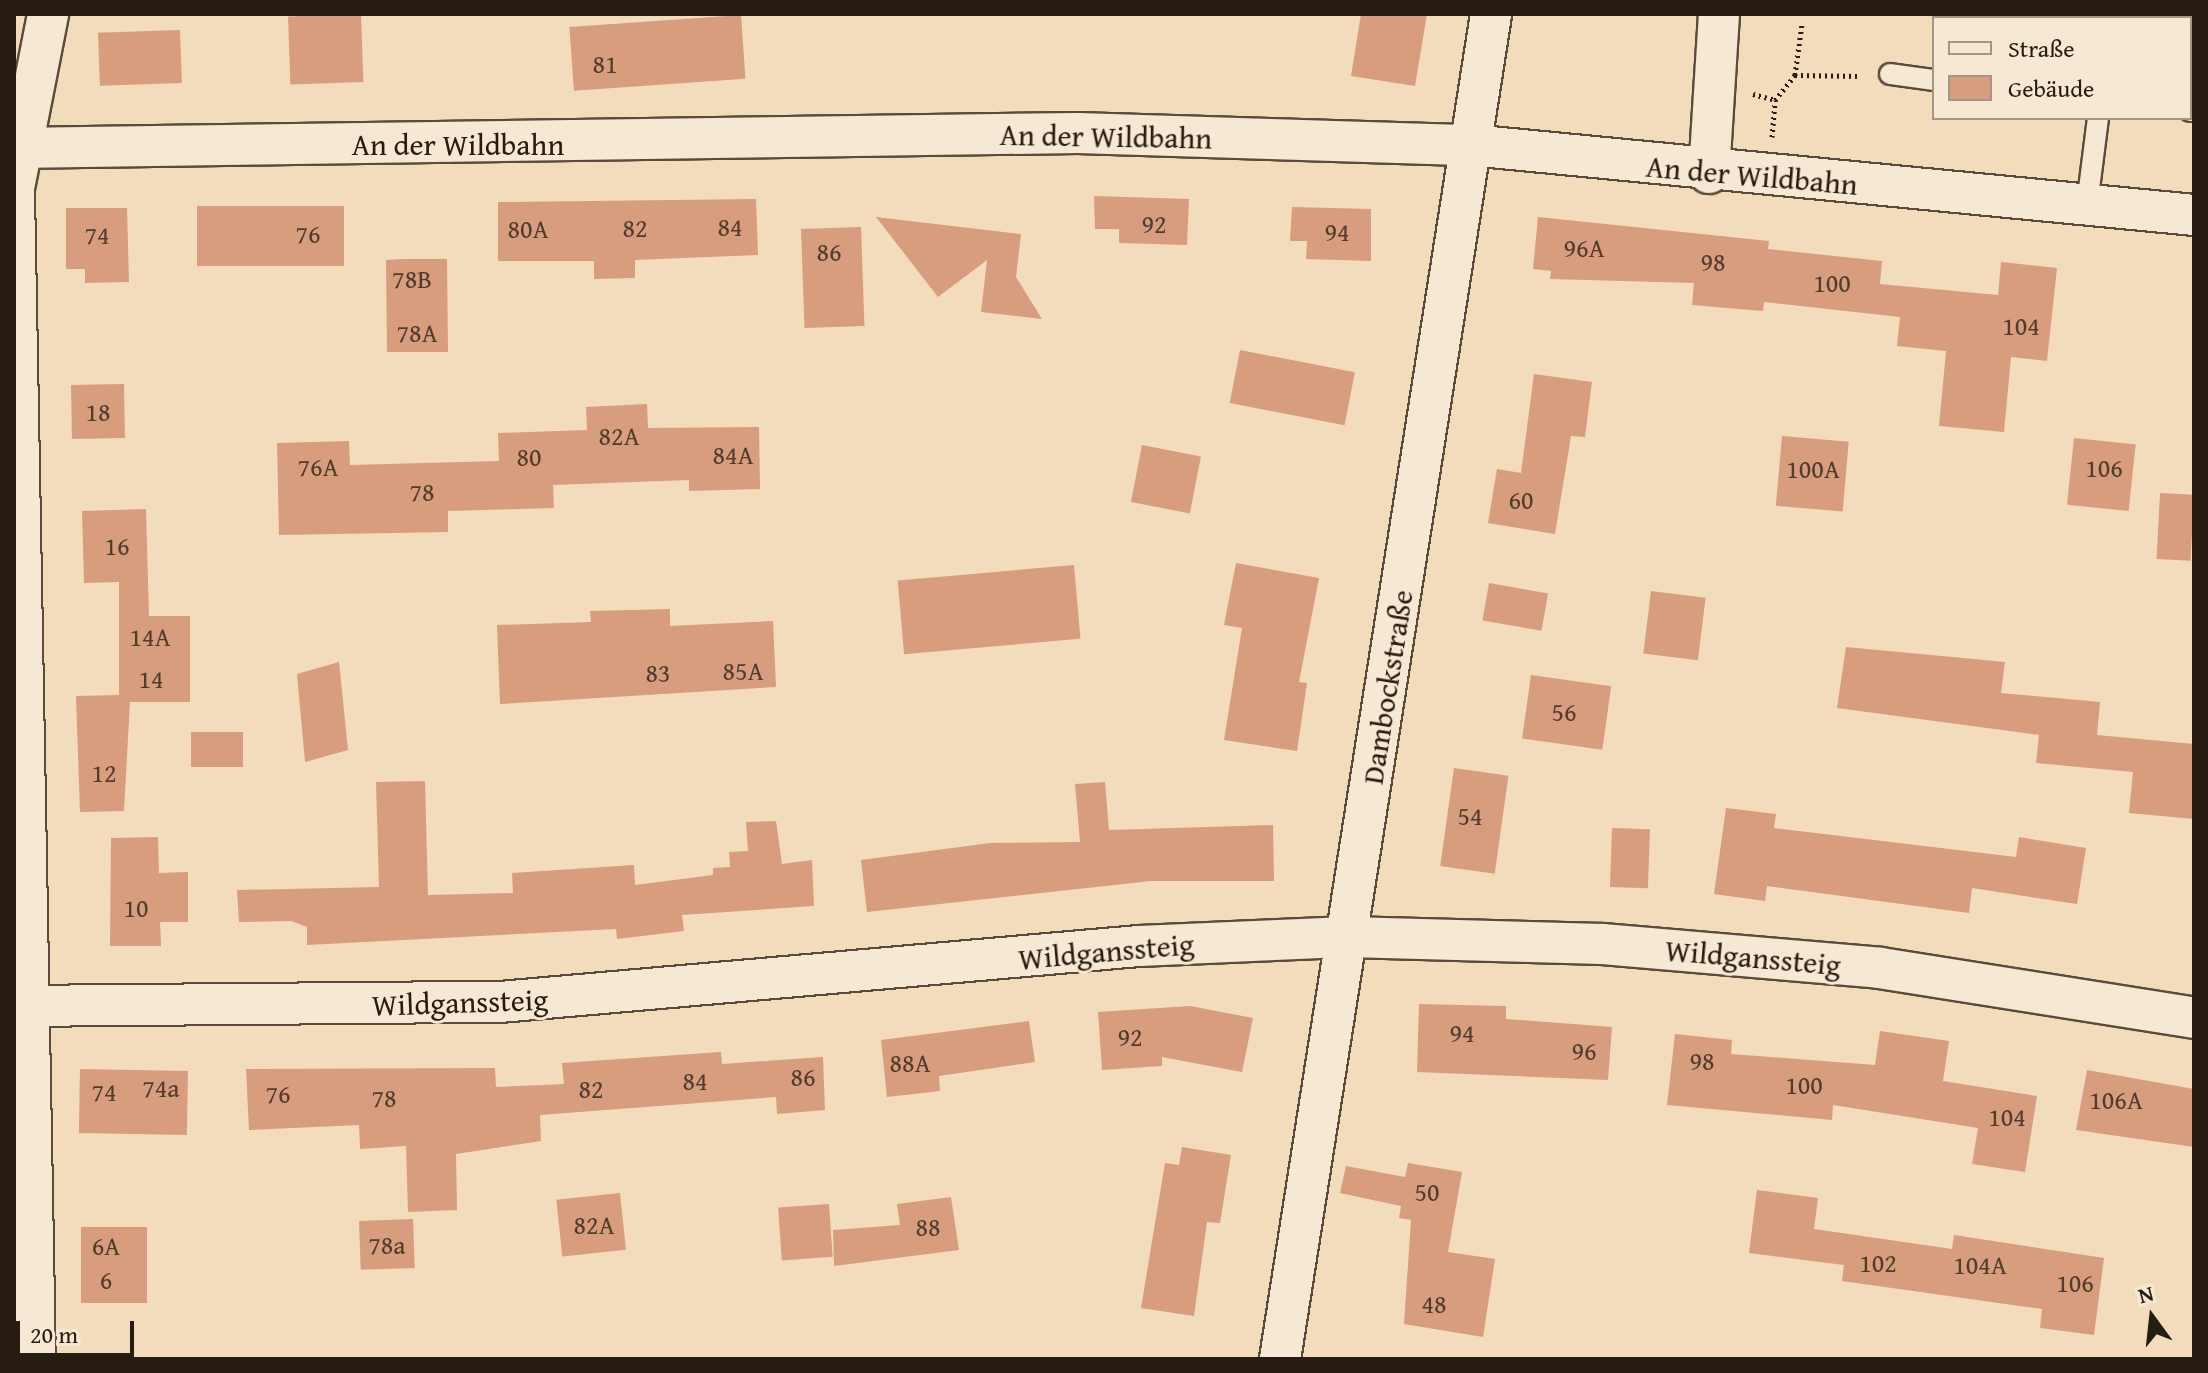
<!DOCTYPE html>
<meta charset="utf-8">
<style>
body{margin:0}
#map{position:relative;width:2208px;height:1373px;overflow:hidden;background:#f2dcbc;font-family:"Gentium Book Plus",serif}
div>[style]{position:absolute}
.building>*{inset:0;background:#d89c7e;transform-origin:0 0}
.path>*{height:5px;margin-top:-2.5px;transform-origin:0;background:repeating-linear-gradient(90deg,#261c11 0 2px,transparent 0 6px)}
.roads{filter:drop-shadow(2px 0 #594c3c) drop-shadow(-2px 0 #594c3c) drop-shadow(0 2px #594c3c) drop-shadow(0 -2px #594c3c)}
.lane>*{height:20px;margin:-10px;padding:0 10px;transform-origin:10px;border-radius:10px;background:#f7e8d3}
.street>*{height:40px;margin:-20px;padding:0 20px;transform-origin:20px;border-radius:20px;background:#f7e8d3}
span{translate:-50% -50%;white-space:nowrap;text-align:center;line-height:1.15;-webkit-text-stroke:6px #f7e8d3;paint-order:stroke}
.number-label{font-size:26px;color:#523c2c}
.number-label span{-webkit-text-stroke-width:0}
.street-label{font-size:30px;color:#261c11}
.frame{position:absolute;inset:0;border:16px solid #261c11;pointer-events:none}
.legend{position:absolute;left:1932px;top:16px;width:260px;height:104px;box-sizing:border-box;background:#f7e8d3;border:2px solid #a39685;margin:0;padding:10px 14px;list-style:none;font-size:24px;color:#261c11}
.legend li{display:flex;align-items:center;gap:16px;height:40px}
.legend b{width:40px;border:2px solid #a39685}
.north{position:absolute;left:2112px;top:1277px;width:80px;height:80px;-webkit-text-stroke:6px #f7e8d3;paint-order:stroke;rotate:345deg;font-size:22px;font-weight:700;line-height:32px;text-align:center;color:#261c11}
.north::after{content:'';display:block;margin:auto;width:28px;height:36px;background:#261c11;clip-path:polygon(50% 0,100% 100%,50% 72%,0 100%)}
.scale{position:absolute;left:16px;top:1321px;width:118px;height:36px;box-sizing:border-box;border:4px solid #261c11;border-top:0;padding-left:10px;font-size:24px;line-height:28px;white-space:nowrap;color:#261c11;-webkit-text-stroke:6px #f7e8d3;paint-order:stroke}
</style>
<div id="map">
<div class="building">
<div style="left:361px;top:14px;width:68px;height:73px;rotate:88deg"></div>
<div style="clip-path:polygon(1361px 14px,1427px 14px,1415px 86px,1351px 76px)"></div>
<div style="left:741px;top:15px;width:64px;height:172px;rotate:86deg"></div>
<div style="left:180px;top:30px;width:53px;height:82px;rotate:88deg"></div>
<div style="clip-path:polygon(1094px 196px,1189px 199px,1187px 245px,1119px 243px,1119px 229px,1095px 229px)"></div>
<div style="clip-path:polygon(756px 199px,758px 255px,635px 260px,635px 278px,594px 279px,594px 261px,498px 261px,498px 202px)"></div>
<div style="left:344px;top:206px;width:60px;height:147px;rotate:90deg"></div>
<div style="clip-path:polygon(1292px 207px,1371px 209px,1371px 261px,1306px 259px,1307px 241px,1290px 241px)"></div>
<div style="clip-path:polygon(66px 208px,127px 208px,129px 282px,85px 283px,85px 269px,66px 269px)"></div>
<div style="clip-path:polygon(876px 217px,1021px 234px,1016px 277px,1042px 319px,981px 312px,987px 260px,938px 297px)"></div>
<div style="clip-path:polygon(1538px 217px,1769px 241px,1768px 249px,1882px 261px,1880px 284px,1998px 295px,2001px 262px,2057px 268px,2047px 361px,2011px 357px,2004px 432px,1939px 426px,1946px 351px,1897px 346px,1900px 317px,1764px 302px,1763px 311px,1692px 305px,1694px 283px,1550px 279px,1551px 271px,1533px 269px)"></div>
<div style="left:861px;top:227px;width:99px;height:60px;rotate:88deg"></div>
<div style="clip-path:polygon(403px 259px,447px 259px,448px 352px,387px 352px,386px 260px)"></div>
<div style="left:1240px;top:350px;width:117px;height:54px;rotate:11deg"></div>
<div style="clip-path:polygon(1534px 374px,1592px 382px,1585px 437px,1571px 436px,1555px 534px,1488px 523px,1497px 469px,1521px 473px)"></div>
<div style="left:124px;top:384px;width:54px;height:53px;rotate:89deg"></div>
<div style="clip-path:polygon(647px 404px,648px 428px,759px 427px,760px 489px,689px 491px,689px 480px,553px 485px,554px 508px,448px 511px,448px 532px,279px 535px,277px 443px,349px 441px,350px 465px,499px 461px,498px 433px,587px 430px,586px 407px)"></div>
<div style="left:1782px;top:436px;width:67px;height:70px;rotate:5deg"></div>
<div style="left:2074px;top:438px;width:62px;height:67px;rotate:6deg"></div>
<div style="left:1142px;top:445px;width:60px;height:58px;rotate:11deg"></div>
<div style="left:2160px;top:493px;width:34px;height:66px;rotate:3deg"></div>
<div style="clip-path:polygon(146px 509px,149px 616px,190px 616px,190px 702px,130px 702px,124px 811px,80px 812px,76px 696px,119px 695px,119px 582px,84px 583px,82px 511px)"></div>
<div style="clip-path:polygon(1236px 563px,1319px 578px,1299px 682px,1307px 683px,1297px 751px,1224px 740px,1242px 628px,1224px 625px)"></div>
<div style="left:1074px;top:565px;width:74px;height:177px;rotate:85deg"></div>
<div style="left:1489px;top:583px;width:60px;height:38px;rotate:10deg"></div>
<div style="left:1651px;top:591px;width:55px;height:63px;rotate:7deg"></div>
<div style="clip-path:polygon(670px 609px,670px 626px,773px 621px,776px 687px,500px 704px,497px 625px,591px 622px,590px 611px)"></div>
<div style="clip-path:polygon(1846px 647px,2005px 662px,2001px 693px,2100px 702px,2097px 735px,2194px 744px,2194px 819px,2129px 813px,2133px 772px,2036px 763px,2039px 735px,1837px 708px)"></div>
<div style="clip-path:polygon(339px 662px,348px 750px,305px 762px,297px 674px)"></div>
<div style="left:1531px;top:675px;width:81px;height:64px;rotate:8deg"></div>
<div style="left:191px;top:732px;width:52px;height:35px"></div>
<div style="left:1454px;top:768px;width:55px;height:99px;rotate:8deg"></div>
<div style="clip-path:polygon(425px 781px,428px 895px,513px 893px,512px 873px,634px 865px,635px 885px,713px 875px,713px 868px,730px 867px,729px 852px,748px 851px,746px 822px,776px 821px,782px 864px,812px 860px,814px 906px,682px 915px,684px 931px,617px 939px,616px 929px,307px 945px,307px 927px,291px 921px,239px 922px,237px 890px,379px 887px,376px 782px)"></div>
<div style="clip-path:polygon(1105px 782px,1109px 830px,1273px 825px,1274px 881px,1151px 881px,867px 912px,861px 860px,990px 843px,1080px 842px,1075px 784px)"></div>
<div style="clip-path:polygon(1726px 808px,1776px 814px,1774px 828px,2016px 857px,2019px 837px,2086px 848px,2077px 904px,1972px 888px,1969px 913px,1767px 886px,1765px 901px,1714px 894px)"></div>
<div style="left:1612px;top:828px;width:38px;height:59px;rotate:2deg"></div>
<div style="clip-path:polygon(158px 837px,159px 873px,188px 872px,188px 922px,160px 922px,161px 946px,110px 946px,111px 838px)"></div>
<div style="clip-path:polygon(1419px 1004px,1506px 1006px,1506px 1019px,1612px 1027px,1608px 1080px,1417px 1072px)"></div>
<div style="clip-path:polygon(1190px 1006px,1253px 1018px,1242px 1072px,1162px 1057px,1162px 1066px,1102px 1070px,1098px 1012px)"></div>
<div style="clip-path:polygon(1029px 1021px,1035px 1062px,939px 1076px,940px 1091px,887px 1097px,881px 1040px)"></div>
<div style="clip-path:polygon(1880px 1031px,1949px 1041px,1943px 1081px,2037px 1096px,2025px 1172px,1972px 1164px,1978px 1128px,1833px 1105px,1832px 1120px,1667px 1105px,1675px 1034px,1732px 1040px,1731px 1054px,1875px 1065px)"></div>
<div style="clip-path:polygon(721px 1052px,722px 1064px,823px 1057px,825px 1110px,777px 1114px,776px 1097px,540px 1115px,541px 1141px,456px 1154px,457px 1210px,408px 1212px,406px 1146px,360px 1149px,359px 1125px,249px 1130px,246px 1069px,495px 1068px,496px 1087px,564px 1084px,562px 1063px)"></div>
<div style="left:80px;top:1069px;width:108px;height:64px;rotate:1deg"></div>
<div style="clip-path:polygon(2087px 1070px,2194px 1089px,2194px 1147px,2076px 1130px)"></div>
<div style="clip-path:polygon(1182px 1147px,1231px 1155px,1220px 1223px,1207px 1222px,1194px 1316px,1141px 1308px,1165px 1163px,1179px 1165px)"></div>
<div style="clip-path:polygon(1408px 1163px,1462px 1172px,1448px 1252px,1495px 1259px,1483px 1337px,1404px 1324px,1411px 1220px,1399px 1218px,1401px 1206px,1340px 1193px,1346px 1166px,1405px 1177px)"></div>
<div style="clip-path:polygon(1757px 1190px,1818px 1198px,1814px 1229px,1952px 1249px,1954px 1235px,2104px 1258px,2094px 1335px,2040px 1328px,2042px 1309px,1842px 1281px,1844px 1265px,1749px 1253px)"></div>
<div style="left:620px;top:1193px;width:57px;height:64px;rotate:84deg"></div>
<div style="clip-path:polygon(951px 1197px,959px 1250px,834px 1266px,833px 1230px,900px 1225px,897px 1204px)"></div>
<div style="left:829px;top:1204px;width:53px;height:51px;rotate:86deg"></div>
<div style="left:413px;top:1219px;width:49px;height:54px;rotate:88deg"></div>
<div style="left:81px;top:1227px;width:66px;height:76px"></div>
</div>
<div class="path">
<div style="left:2080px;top:14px;width:10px;rotate:24deg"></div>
<div style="left:1795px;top:75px;width:51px;rotate:-82.2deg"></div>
<div style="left:1753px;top:94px;width:23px;rotate:15deg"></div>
<div style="left:1772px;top:137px;width:37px;rotate:-85deg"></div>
<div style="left:1775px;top:100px;width:32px;rotate:-51deg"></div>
<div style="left:1795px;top:75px;width:65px;rotate:0.9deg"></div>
</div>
<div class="roads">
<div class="lane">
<div style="left:2120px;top:18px;width:5px;rotate:-53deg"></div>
<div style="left:1890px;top:74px;width:44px;rotate:7.8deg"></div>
<div style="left:2190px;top:111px;width:4px"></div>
<div style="left:2087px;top:205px;width:88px;rotate:-82.8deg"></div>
</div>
<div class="street">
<div style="left:14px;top:148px;width:1064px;rotate:-0.81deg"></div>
<div style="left:1078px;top:133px;width:392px;rotate:1.8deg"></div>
<div style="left:1470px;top:145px;width:727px;rotate:5.52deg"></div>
<div style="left:1709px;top:173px;width:159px;rotate:-86.4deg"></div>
<div style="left:14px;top:1006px;width:486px;rotate:-0.5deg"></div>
<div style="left:500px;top:1002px;width:641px;rotate:-5.01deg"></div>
<div style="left:1139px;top:946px;width:209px;rotate:-2.5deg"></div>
<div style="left:1348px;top:937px;width:254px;rotate:1.6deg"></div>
<div style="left:1602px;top:944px;width:279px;rotate:4.9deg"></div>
<div style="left:1880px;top:968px;width:318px;rotate:9deg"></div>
<div style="left:35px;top:1359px;width:1171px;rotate:-91.03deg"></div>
<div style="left:14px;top:188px;width:177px;rotate:-78.9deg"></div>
<div style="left:1280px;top:1359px;width:1361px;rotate:-81.08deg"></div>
</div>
</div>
<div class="number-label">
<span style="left:605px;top:64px">81</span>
<span style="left:1154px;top:224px">92</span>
<span style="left:730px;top:227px">84</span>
<span style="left:635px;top:228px">82</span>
<span style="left:528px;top:229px">80A</span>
<span style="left:1337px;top:232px">94</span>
<span style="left:308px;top:234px">76</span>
<span style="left:97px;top:235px">74</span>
<span style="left:1584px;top:248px">96A</span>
<span style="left:829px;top:252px">86</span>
<span style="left:1713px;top:262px">98</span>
<span style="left:412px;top:279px">78B</span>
<span style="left:1832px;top:283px">100</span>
<span style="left:2021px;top:326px">104</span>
<span style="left:417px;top:333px">78A</span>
<span style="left:98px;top:412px">18</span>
<span style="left:619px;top:436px">82A</span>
<span style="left:733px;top:455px">84A</span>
<span style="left:529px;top:457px">80</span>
<span style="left:318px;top:467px">76A</span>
<span style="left:2104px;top:468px">106</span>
<span style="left:1813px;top:469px">100A</span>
<span style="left:422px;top:492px">78</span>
<span style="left:1521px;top:500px">60</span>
<span style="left:117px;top:546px">16</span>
<span style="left:150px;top:637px">14A</span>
<span style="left:743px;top:671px">85A</span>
<span style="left:658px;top:673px">83</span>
<span style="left:151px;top:679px">14</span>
<span style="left:1564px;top:712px">56</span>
<span style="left:104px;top:773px">12</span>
<span style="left:1470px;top:816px">54</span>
<span style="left:136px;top:908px">10</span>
<span style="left:1462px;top:1033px">94</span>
<span style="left:1130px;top:1037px">92</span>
<span style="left:1584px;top:1051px">96</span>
<span style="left:1702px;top:1061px">98</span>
<span style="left:910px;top:1063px">88A</span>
<span style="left:803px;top:1077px">86</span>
<span style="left:695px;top:1081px">84</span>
<span style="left:1804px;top:1085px">100</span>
<span style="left:161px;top:1088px">74a</span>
<span style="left:591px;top:1089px">82</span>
<span style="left:104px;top:1092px">74</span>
<span style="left:278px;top:1094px">76</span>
<span style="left:384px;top:1098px">78</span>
<span style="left:2116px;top:1100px">106A</span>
<span style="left:2007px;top:1117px">104</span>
<span style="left:1427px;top:1192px">50</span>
<span style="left:594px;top:1225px">82A</span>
<span style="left:928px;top:1227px">88</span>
<span style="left:387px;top:1245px">78a</span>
<span style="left:106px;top:1246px">6A</span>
<span style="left:1878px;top:1263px">102</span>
<span style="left:1980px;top:1265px">104A</span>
<span style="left:106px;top:1280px">6</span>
<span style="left:2075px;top:1283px">106</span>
<span style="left:1434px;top:1304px">48</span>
</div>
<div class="street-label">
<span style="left:1106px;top:136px;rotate:1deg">An der Wildbahn</span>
<span style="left:458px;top:144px">An der Wildbahn</span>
<span style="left:1752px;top:175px;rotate:5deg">An der Wildbahn</span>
<span style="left:1387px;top:687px;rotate:-81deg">Dambockstraße</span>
<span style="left:1106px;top:951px;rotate:-5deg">Wildganssteig</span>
<span style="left:1753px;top:957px;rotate:5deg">Wildganssteig</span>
<span style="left:460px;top:1002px;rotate:-2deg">Wildganssteig</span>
</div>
<div class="frame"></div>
<ul class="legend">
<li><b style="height:10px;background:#f7e8d3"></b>Straße</li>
<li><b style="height:22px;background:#d89c7e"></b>Gebäude</li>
</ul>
<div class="north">N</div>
<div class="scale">20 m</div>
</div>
